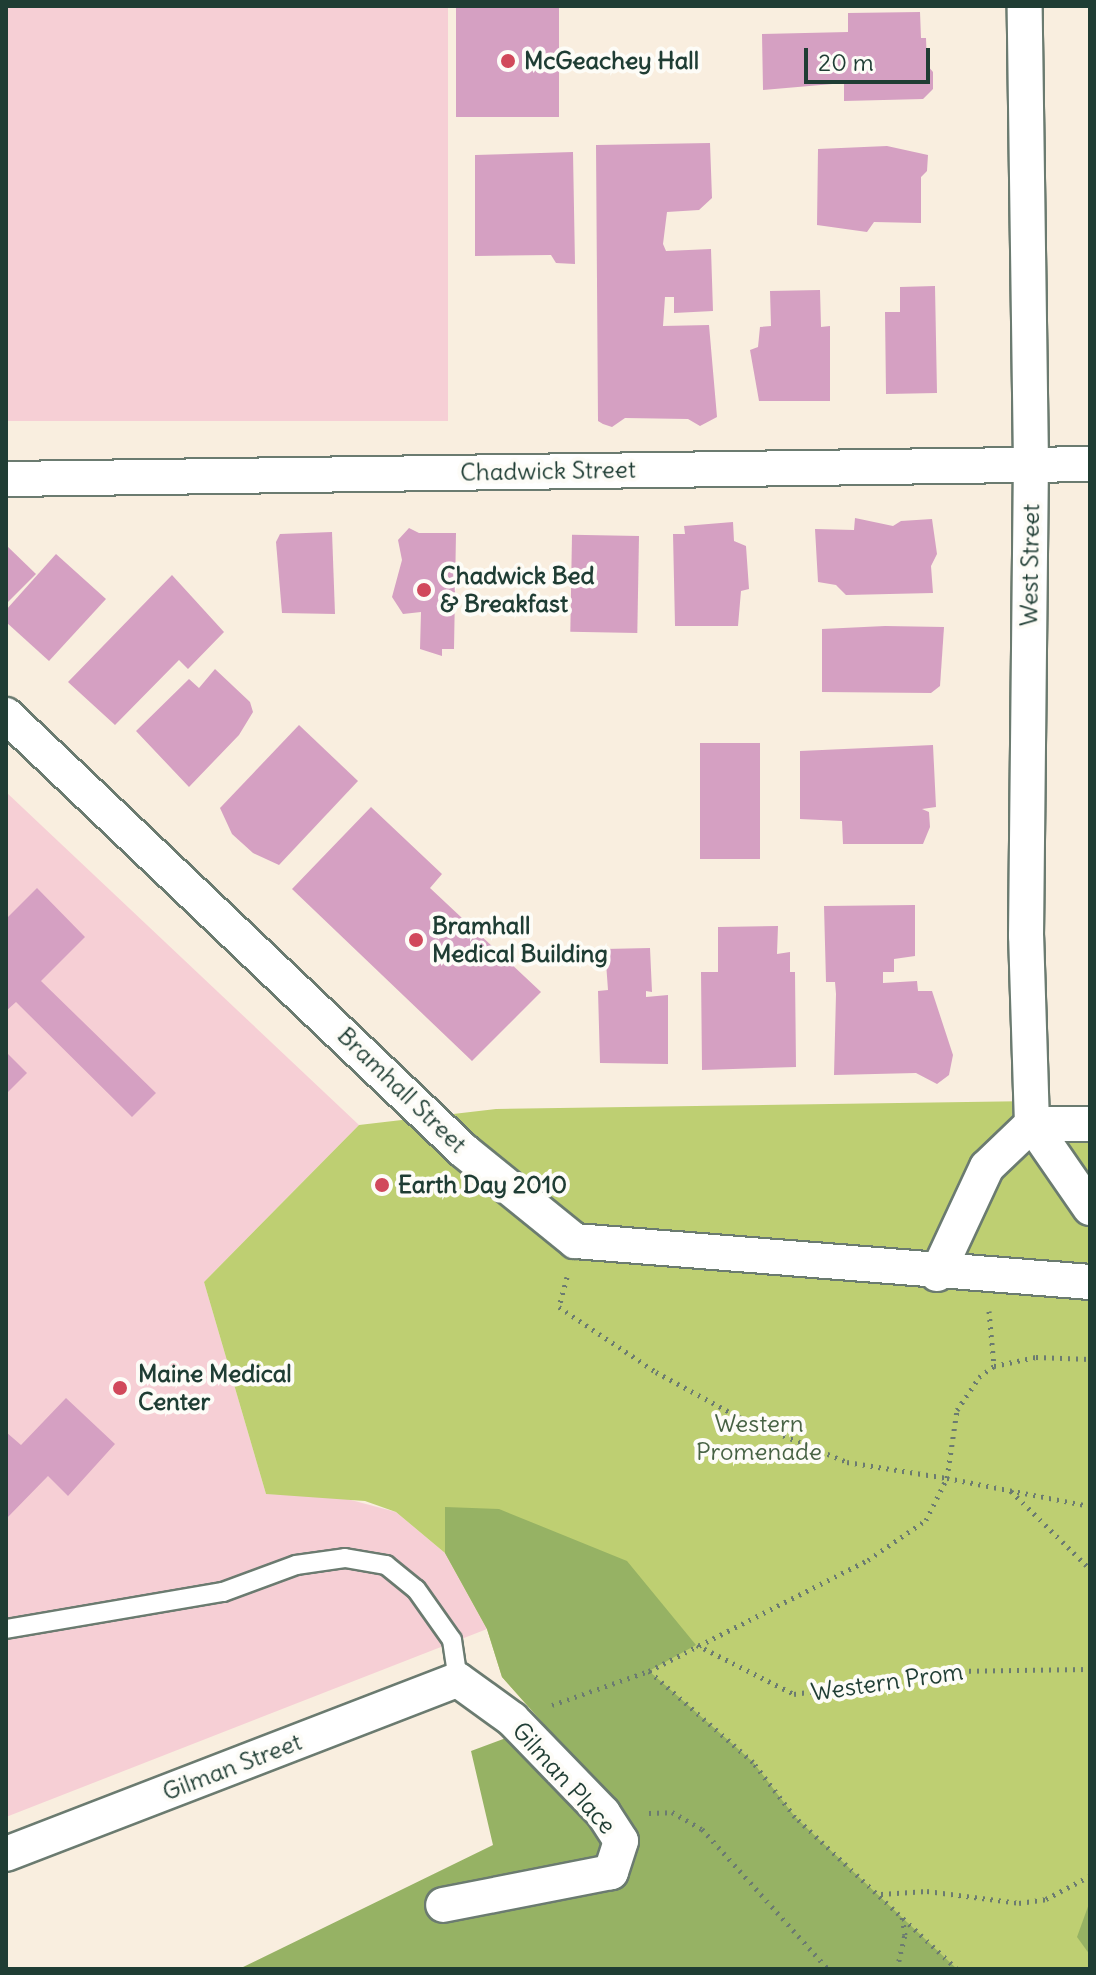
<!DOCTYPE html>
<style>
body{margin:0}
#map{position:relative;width:1096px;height:1975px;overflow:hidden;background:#f9eedf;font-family:Delius,sans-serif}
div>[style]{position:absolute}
.built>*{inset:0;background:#f6cfd5;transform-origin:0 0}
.green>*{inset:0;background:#becf72}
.forest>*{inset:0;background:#96b264}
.building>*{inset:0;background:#d5a0c2;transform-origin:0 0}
.path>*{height:5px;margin-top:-2.5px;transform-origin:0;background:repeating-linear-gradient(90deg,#6b7b70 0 2px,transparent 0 8px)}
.roads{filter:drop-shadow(2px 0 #6b7b70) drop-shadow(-2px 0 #6b7b70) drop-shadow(0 2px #6b7b70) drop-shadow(0 -2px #6b7b70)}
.lane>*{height:18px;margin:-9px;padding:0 9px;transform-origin:9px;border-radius:9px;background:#fff}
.street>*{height:34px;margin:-17px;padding:0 17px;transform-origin:17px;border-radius:17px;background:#fff}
.dots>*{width:22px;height:22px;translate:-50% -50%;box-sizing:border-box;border:4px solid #fdfcf7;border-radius:50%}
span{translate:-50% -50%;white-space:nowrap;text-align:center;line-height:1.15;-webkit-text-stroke:8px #fdfcf7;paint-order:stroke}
.poi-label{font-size:24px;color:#1f3d34;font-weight:700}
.left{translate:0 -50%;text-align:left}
.street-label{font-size:24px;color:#1f3d34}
.park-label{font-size:24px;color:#476244}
.frame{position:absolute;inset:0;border:8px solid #1f3d34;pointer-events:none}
.scale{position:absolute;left:804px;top:48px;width:126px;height:36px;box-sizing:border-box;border:4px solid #1f3d34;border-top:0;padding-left:10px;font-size:24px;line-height:28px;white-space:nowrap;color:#1f3d34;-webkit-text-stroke:6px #fdfcf7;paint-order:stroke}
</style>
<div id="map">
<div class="built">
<div style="left:6px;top:6px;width:442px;height:415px"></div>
<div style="clip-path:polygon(6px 792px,359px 1125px,204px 1282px,266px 1494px,336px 1496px,396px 1512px,445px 1553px,487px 1629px,6px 1817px)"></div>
</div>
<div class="green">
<div style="clip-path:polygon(1032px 1101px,1090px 1123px,1090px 1969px,760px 1969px,502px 1677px,487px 1629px,445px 1553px,396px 1512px,365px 1501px,266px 1494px,204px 1282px,359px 1125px,496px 1109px)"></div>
</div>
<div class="forest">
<div style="clip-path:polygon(445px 1507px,499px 1509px,627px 1561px,696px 1645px,649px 1671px,753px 1762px,795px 1817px,957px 1969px,239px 1969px,493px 1845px,471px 1751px,544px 1724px,502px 1677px,487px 1629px,445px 1553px)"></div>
<div style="clip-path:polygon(1090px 1901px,1090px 1955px,1077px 1937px)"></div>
</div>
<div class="building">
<div style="left:456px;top:6px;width:103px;height:111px"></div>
<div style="clip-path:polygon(920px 12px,921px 38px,926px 38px,927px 65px,933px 72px,933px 89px,923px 99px,844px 101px,844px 83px,763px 90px,762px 34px,848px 32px,848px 13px)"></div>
<div style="clip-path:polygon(710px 143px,712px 198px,699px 210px,667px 212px,663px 244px,666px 251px,711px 249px,713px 311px,674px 313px,674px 297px,665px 297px,663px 326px,709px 325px,717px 417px,700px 426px,688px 419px,625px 418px,612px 427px,603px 424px,598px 421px,596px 145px)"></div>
<div style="clip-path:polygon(887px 146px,928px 155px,927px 171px,921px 177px,921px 223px,874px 222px,867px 232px,817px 225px,818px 149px)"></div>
<div style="clip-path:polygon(573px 152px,575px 264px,556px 263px,551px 255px,475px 256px,475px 155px)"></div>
<div style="clip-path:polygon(935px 286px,937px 393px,886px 394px,885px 312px,900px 312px,900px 287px)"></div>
<div style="clip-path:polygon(820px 290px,821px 327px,830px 326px,830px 401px,759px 401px,750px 350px,758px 347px,760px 327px,771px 326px,770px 291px)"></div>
<div style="clip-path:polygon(855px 518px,893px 526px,901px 521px,932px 519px,937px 554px,931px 566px,933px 593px,846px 595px,836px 585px,818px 582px,815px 529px,854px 530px)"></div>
<div style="clip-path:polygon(733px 522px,734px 541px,746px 546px,749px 589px,741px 591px,738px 626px,675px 626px,673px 534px,685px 534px,684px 526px)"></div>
<div style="clip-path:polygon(409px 528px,419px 533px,456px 533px,454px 649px,442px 649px,442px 656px,420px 649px,421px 612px,403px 614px,392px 597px,402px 560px,398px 540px)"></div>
<div style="clip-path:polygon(332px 532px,335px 614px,282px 613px,276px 542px,280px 534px)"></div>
<div style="left:639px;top:536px;width:97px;height:67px;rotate:91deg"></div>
<div style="clip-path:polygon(6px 545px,36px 574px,6px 604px)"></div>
<div style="clip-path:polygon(56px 554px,106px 599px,49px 661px,6px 622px,6px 610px)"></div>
<div style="clip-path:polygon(172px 575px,224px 632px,188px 669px,179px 660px,115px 725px,68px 682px)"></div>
<div style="clip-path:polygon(885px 626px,944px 627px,940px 686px,931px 693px,822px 692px,822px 629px)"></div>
<div style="clip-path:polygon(215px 669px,250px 702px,253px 712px,239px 735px,189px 787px,136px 731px,189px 679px,199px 688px)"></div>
<div style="clip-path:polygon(299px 725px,358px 781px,279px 865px,253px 853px,232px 834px,220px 808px)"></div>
<div style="left:760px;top:743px;width:116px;height:60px;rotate:90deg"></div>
<div style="clip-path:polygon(933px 745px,936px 807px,922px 809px,929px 812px,930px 827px,923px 844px,843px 844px,842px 821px,800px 819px,800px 751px)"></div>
<div style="clip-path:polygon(371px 807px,442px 874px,430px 888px,541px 992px,472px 1061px,292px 889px)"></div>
<div style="clip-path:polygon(37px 888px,85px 937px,41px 981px,156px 1093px,132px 1117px,16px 1002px,6px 1011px,6px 919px)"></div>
<div style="clip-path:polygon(915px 905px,915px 956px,894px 959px,894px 972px,883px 972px,883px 983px,917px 981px,918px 991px,932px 991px,953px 1055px,949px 1075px,937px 1084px,916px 1073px,834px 1075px,836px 994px,835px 982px,826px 982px,824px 906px)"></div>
<div style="clip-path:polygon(778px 926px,777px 954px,790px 952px,790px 972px,795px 972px,796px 1067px,702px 1070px,701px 972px,718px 972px,718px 927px)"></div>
<div style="clip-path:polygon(650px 948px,652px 992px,646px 991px,646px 997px,668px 995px,668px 1064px,600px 1063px,598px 991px,608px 990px,605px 949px)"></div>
<div style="clip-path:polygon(6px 1052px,27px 1073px,6px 1094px)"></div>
<div style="clip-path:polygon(66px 1398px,115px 1444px,68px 1496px,48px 1476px,6px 1519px,6px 1432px,21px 1445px)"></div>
</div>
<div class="path">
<div style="left:567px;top:1277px;width:31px;rotate:105deg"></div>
<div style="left:559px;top:1307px;width:117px;rotate:33.8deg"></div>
<div style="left:656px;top:1372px;width:94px;rotate:28.5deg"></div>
<div style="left:739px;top:1417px;width:117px;rotate:22.6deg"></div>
<div style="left:847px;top:1462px;width:101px;rotate:9.1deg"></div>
<div style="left:947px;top:1478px;width:69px;rotate:-81.6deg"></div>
<div style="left:957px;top:1410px;width:40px;rotate:-56deg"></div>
<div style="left:979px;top:1377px;width:19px;rotate:-36deg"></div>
<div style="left:994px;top:1366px;width:43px;rotate:-12.1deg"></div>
<div style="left:1036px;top:1357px;width:54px;rotate:2.1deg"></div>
<div style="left:989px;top:1311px;width:55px;rotate:84.8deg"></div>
<div style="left:1011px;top:1491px;width:111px;rotate:44.6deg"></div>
<div style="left:697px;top:1645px;width:109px;rotate:26.8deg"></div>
<div style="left:794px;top:1694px;width:161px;rotate:-8.2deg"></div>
<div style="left:953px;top:1671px;width:137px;rotate:-0.8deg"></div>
<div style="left:552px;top:1705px;width:103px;rotate:-19.3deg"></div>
<div style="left:649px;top:1813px;width:23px;rotate:-2deg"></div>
<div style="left:672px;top:1812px;width:34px;rotate:30deg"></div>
<div style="left:702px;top:1829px;width:188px;rotate:48deg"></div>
<div style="left:881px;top:1894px;width:46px;rotate:-3.7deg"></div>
<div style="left:927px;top:1891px;width:93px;rotate:7.4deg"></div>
<div style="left:1019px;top:1903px;width:27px;rotate:-8deg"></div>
<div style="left:1046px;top:1899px;width:50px;rotate:-27.6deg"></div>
<div style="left:897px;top:1969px;width:35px;rotate:-77deg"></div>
<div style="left:905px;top:1935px;width:19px;rotate:-99deg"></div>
<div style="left:957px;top:1969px;width:222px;rotate:-136.8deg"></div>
<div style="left:795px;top:1817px;width:69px;rotate:-127.4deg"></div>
<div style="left:753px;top:1762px;width:138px;rotate:-138.8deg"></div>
<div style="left:649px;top:1671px;width:246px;rotate:-26.9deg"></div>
<div style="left:868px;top:1560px;width:70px;rotate:-34.6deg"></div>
<div style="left:926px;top:1520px;width:47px;rotate:-63.4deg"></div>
<div style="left:947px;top:1478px;width:146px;rotate:11.1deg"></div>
</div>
<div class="roads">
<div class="lane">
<div style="left:6px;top:1629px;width:220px;rotate:-9.7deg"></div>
<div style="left:223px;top:1592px;width:78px;rotate:-20.3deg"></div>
<div style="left:296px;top:1565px;width:49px;rotate:-8.1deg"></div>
<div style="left:345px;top:1558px;width:42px;rotate:9.7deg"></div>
<div style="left:386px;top:1565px;width:38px;rotate:39deg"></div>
<div style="left:416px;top:1589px;width:62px;rotate:54.8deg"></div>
<div style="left:452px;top:1640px;width:40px;rotate:81.5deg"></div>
</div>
<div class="street">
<div style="left:6px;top:479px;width:1084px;rotate:-0.79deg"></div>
<div style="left:6px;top:715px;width:632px;rotate:43.59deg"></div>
<div style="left:464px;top:1151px;width:143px;rotate:39deg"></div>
<div style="left:575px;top:1241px;width:517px;rotate:4.55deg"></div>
<div style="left:1032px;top:1124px;width:102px;rotate:55.4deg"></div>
<div style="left:1032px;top:1124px;width:58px"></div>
<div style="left:937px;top:1274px;width:118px;rotate:-65deg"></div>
<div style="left:987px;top:1167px;width:62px;rotate:-43.7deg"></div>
<div style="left:1032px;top:1124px;width:188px;rotate:-91.8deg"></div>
<div style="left:1026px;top:936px;width:472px;rotate:-89.4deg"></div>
<div style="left:1031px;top:464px;width:458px;rotate:-90.8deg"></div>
<div style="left:6px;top:1854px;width:484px;rotate:-21.1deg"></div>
<div style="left:458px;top:1680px;width:67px;rotate:35.8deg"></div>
<div style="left:512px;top:1719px;width:131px;rotate:45.9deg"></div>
<div style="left:603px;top:1813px;width:33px;rotate:57deg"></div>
<div style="left:621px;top:1841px;width:33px;rotate:108deg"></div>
<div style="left:611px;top:1872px;width:171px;rotate:168.9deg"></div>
</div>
</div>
<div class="dots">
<div style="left:508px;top:61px;background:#d1495b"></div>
<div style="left:424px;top:590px;background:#d1495b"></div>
<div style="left:416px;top:940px;background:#d1495b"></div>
<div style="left:382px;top:1185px;background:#d1495b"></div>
<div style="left:120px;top:1388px;background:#d1495b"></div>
</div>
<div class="poi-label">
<span class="left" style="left:524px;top:61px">McGeachey Hall</span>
<span class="left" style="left:440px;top:590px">Chadwick Bed<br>&amp; Breakfast</span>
<span class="left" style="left:432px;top:940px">Bramhall<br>Medical Building</span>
<span class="left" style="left:398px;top:1185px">Earth Day 2010</span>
<span class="left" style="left:138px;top:1388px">Maine Medical<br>Center</span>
</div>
<div class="street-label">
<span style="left:548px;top:471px;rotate:-1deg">Chadwick Street</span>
<span style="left:1030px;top:565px;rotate:-89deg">West Street</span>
<span style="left:402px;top:1090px;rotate:44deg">Bramhall Street</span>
<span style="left:887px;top:1682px;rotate:-8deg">Western Prom</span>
<span style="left:232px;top:1767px;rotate:-21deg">Gilman Street</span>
<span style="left:564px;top:1778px;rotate:48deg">Gilman Place</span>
</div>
<div class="park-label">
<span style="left:759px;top:1438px">Western<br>Promenade</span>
</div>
<div class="frame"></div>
<div class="scale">20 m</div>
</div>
